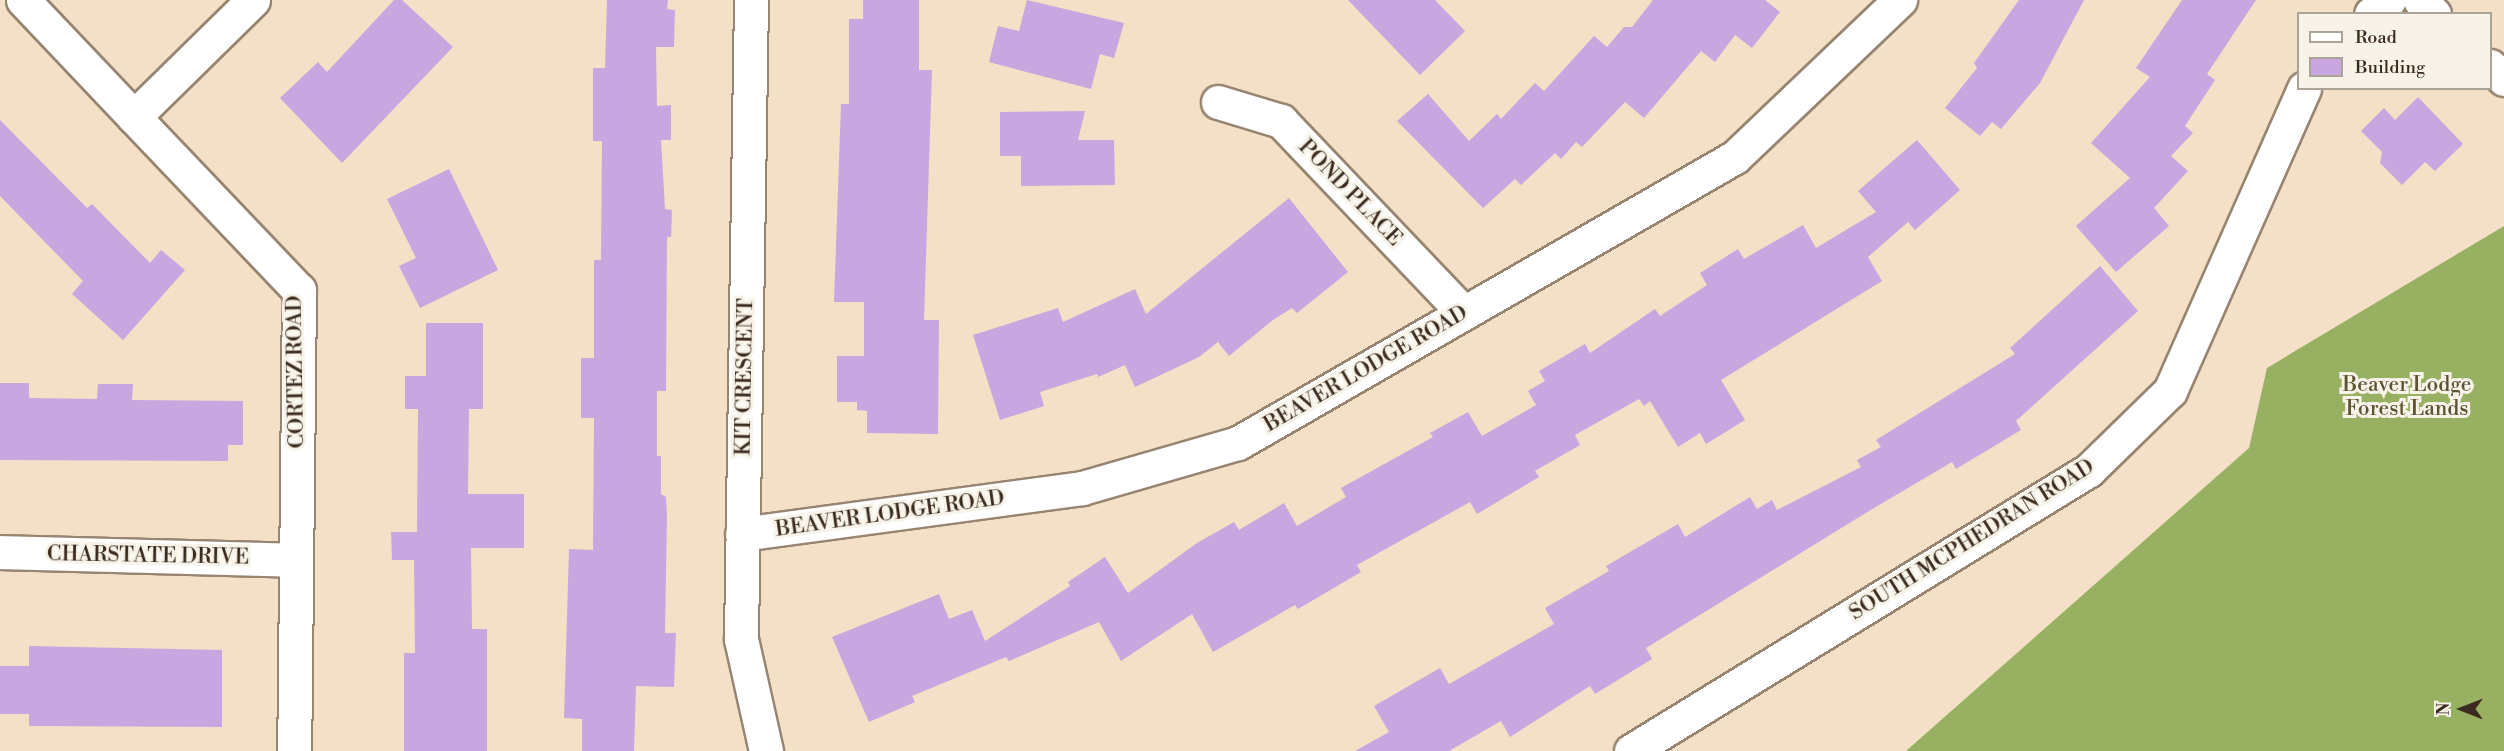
<!DOCTYPE html>
<style>
body{margin:0}
#map{position:relative;width:2504px;height:751px;overflow:hidden;background:#f3e0c6;font-family:"Libre Bodoni",serif}
div>[style]{position:absolute}
.forest>*{inset:0;background:#98b062}
.building>*{inset:0;background:#c8a6e0}
.roads{filter:drop-shadow(2px 0 #978572) drop-shadow(-2px 0 #978572) drop-shadow(0 2px #978572) drop-shadow(0 -2px #978572)}
.minor>*{height:33px;margin:-16.5px;padding:0 16.5px;transform-origin:16.5px;border-radius:16.5px;background:#fff}
span{translate:-50% -50%;white-space:nowrap;text-align:center;line-height:1.15;-webkit-text-stroke:6px #f7f3e8;paint-order:stroke}
.street-label{font-size:21px;color:#3b2a1e}
.park-label{font-size:21px;color:#5c5332}
.legend{position:absolute;left:2297px;top:12px;width:195px;height:78px;box-sizing:border-box;background:#f7f3e8;border:2px solid #aca397;margin:0;padding:8px 10px;list-style:none;font-size:18px;color:#3b2a1e}
.legend li{display:flex;align-items:center;gap:12px;height:30px}
.legend b{width:30px;border:2px solid #aca397}
.north{position:absolute;left:2432px;top:679px;width:60px;height:60px;-webkit-text-stroke:4px #f7f3e8;paint-order:stroke;rotate:270deg;font-size:16px;font-weight:700;line-height:24px;text-align:center;color:#3b2a1e}
.north::after{content:'';display:block;margin:auto;width:21px;height:27px;background:#3b2a1e;clip-path:polygon(50% 0,100% 100%,50% 72%,0 100%)}
</style>
<div id="map">
<div class="forest">
<div style="clip-path:polygon(2504px 226px,2504px 751px,1906px 751px,2249px 448px,2267px 368px)"></div>
</div>
<div class="building">
<div style="clip-path:polygon(394px 0,402px 0,453px 47px,342px 163px,280px 98px,318px 62px,327px 72px)"></div>
<div style="clip-path:polygon(607px 0,668px 0,667px 9px,675px 10px,674px 47px,656px 47px,657px 106px,671px 105px,671px 140px,661px 140px,665px 209px,672px 210px,671px 237px,667px 237px,666px 391px,657px 391px,657px 456px,661px 456px,661px 494px,666px 497px,667px 515px,665px 633px,676px 633px,674px 687px,636px 686px,634px 751px,582px 751px,582px 719px,564px 718px,569px 549px,593px 550px,594px 418px,581px 418px,581px 358px,594px 358px,594px 260px,601px 260px,602px 141px,593px 141px,593px 68px,605px 68px)"></div>
<div style="clip-path:polygon(863px 0,919px 0,919px 70px,932px 70px,924px 320px,939px 320px,938px 434px,867px 433px,867px 411px,857px 410px,857px 402px,837px 402px,837px 356px,864px 356px,864px 302px,834px 302px,841px 104px,849px 104px,849px 19px,863px 19px)"></div>
<div style="clip-path:polygon(1027px 0,1124px 23px,1114px 58px,1100px 54px,1091px 89px,989px 62px,998px 26px,1019px 31px)"></div>
<div style="clip-path:polygon(1348px 0,1435px 0,1465px 31px,1420px 75px)"></div>
<div style="clip-path:polygon(1653px 0,1765px 0,1780px 12px,1752px 48px,1735px 35px,1715px 62px,1701px 51px,1644px 118px,1625px 102px,1582px 147px,1576px 142px,1561px 159px,1555px 153px,1521px 185px,1515px 179px,1483px 208px,1397px 121px,1428px 94px,1469px 141px,1497px 114px,1501px 119px,1535px 83px,1544px 91px,1594px 36px,1607px 47px,1624px 27px,1632px 27px)"></div>
<div style="clip-path:polygon(2019px 0,2084px 0,2040px 83px,2001px 129px,1992px 122px,1980px 136px,1945px 108px,1977px 68px,1974px 63px)"></div>
<div style="clip-path:polygon(2182px 0,2256px 0,2207px 74px,2215px 80px,2185px 126px,2193px 133px,2171px 156px,2188px 171px,2154px 208px,2169px 226px,2116px 272px,2076px 226px,2130px 178px,2091px 143px,2150px 77px,2136px 68px)"></div>
<div style="clip-path:polygon(2418px 97px,2463px 144px,2435px 171px,2425px 162px,2402px 185px,2380px 163px,2382px 152px,2361px 131px,2384px 108px,2395px 120px)"></div>
<div style="clip-path:polygon(1085px 111px,1078px 140px,1114px 140px,1115px 185px,1021px 186px,1021px 156px,1000px 156px,1000px 112px)"></div>
<div style="clip-path:polygon(0 120px,87px 208px,92px 204px,150px 263px,161px 250px,185px 270px,123px 340px,72px 294px,83px 281px,0 196px)"></div>
<div style="clip-path:polygon(1917px 140px,1960px 190px,1915px 230px,1908px 222px,1868px 257px,1882px 281px,1721px 380px,1745px 420px,1706px 444px,1700px 433px,1678px 447px,1650px 401px,1644px 406px,1639px 399px,1575px 435px,1580px 445px,1535px 471px,1539px 477px,1477px 514px,1470px 502px,1357px 565px,1361px 572px,1298px 609px,1295px 605px,1213px 652px,1192px 614px,1121px 661px,1099px 622px,1009px 661px,1006px 657px,912px 696px,915px 702px,869px 722px,832px 637px,939px 594px,949px 619px,972px 610px,985px 641px,1070px 586px,1068px 582px,1105px 557px,1128px 593px,1197px 543px,1234px 522px,1239px 530px,1284px 503px,1297px 526px,1346px 497px,1341px 488px,1433px 437px,1430px 433px,1468px 412px,1482px 436px,1536px 405px,1528px 391px,1545px 381px,1539px 371px,1585px 344px,1590px 353px,1655px 309px,1660px 316px,1707px 285px,1700px 273px,1738px 249px,1744px 259px,1803px 225px,1816px 248px,1876px 212px,1858px 191px)"></div>
<div style="clip-path:polygon(449px 169px,498px 270px,420px 308px,399px 266px,416px 258px,387px 199px)"></div>
<div style="clip-path:polygon(1289px 198px,1348px 272px,1297px 313px,1292px 308px,1273px 320px,1229px 356px,1218px 342px,1199px 357px,1135px 387px,1125px 365px,1098px 377px,1097px 374px,1040px 392px,1044px 406px,1000px 420px,973px 335px,1058px 308px,1063px 322px,1135px 289px,1146px 314px)"></div>
<div style="clip-path:polygon(2100px 266px,2138px 311px,2016px 421px,2021px 430px,1956px 469px,1952px 462px,1869px 511px,1646px 648px,1652px 659px,1595px 694px,1590px 686px,1510px 737px,1501px 721px,1449px 751px,1355px 751px,1389px 732px,1374px 706px,1440px 668px,1449px 684px,1554px 624px,1545px 608px,1609px 571px,1606px 566px,1678px 524px,1685px 537px,1750px 497px,1757px 509px,1772px 500px,1777px 510px,1861px 467px,1857px 460px,1881px 447px,1876px 440px,2015px 354px,2010px 348px)"></div>
<div style="clip-path:polygon(426px 323px,483px 323px,483px 409px,469px 409px,468px 494px,524px 494px,524px 548px,471px 548px,472px 629px,487px 629px,487px 751px,404px 751px,404px 653px,415px 653px,414px 560px,392px 560px,391px 532px,417px 532px,418px 409px,405px 409px,405px 376px,426px 376px)"></div>
<div style="clip-path:polygon(0 383px,29px 383px,29px 398px,97px 399px,98px 384px,133px 384px,132px 400px,243px 401px,243px 445px,228px 445px,228px 461px,0 460px)"></div>
<div style="clip-path:polygon(29px 646px,222px 650px,222px 727px,29px 726px,29px 714px,0 714px,0 666px,29px 666px)"></div>
</div>
<div class="roads">
<div class="minor">
<div style="left:23px;top:0;width:161px;rotate:46.5deg"></div>
<div style="left:253px;top:0;width:167px;rotate:135.5deg"></div>
<div style="left:134px;top:117px;width:239px;rotate:46.4deg"></div>
<div style="left:299px;top:290px;width:461px;rotate:90.6deg"></div>
<div style="left:751px;top:0;width:639px;rotate:90.9deg"></div>
<div style="left:741px;top:639px;width:115px;rotate:77.4deg"></div>
<div style="left:2420px;top:0;width:20px;rotate:45deg"></div>
<div style="left:2371px;top:14px;width:23px;rotate:-38deg"></div>
<div style="left:2490px;top:66px;width:19px;rotate:43deg"></div>
<div style="left:1218px;top:102px;width:66px;rotate:16.8deg"></div>
<div style="left:1281px;top:121px;width:265px;rotate:46.4deg"></div>
<div style="left:742px;top:534px;width:343px;rotate:-7.7deg"></div>
<div style="left:1082px;top:488px;width:162px;rotate:-16.1deg"></div>
<div style="left:1238px;top:443px;width:573px;rotate:-29.92deg"></div>
<div style="left:1735px;top:157px;width:228px;rotate:-43.6deg"></div>
<div style="left:0;top:552px;width:296px;rotate:1.5deg"></div>
<div style="left:1631px;top:751px;width:537px;rotate:-31.53deg"></div>
<div style="left:2089px;top:470px;width:113px;rotate:-44.3deg"></div>
<div style="left:2170px;top:391px;width:331px;rotate:-66.1deg"></div>
</div>
</div>
<div class="street-label">
<span style="left:1350px;top:193px;rotate:46deg">POND PLACE</span>
<span style="left:1366px;top:369px;rotate:-30deg">BEAVER LODGE ROAD</span>
<span style="left:296px;top:372px;rotate:-91deg">CORTEZ ROAD</span>
<span style="left:745px;top:377px;rotate:-89deg">KIT CRESCENT</span>
<span style="left:890px;top:514px;rotate:-8deg">BEAVER LODGE ROAD</span>
<span style="left:1972px;top:540px;rotate:-32deg">SOUTH MCPHEDRAN ROAD</span>
<span style="left:148px;top:556px;rotate:1deg">CHARSTATE DRIVE</span>
</div>
<div class="park-label">
<span style="left:2407px;top:397px">Beaver Lodge<br>Forest Lands</span>
</div>
<ul class="legend">
<li><b style="height:8px;background:#fff"></b>Road</li>
<li><b style="height:16px;background:#c8a6e0"></b>Building</li>
</ul>
<div class="north">N</div>
</div>
